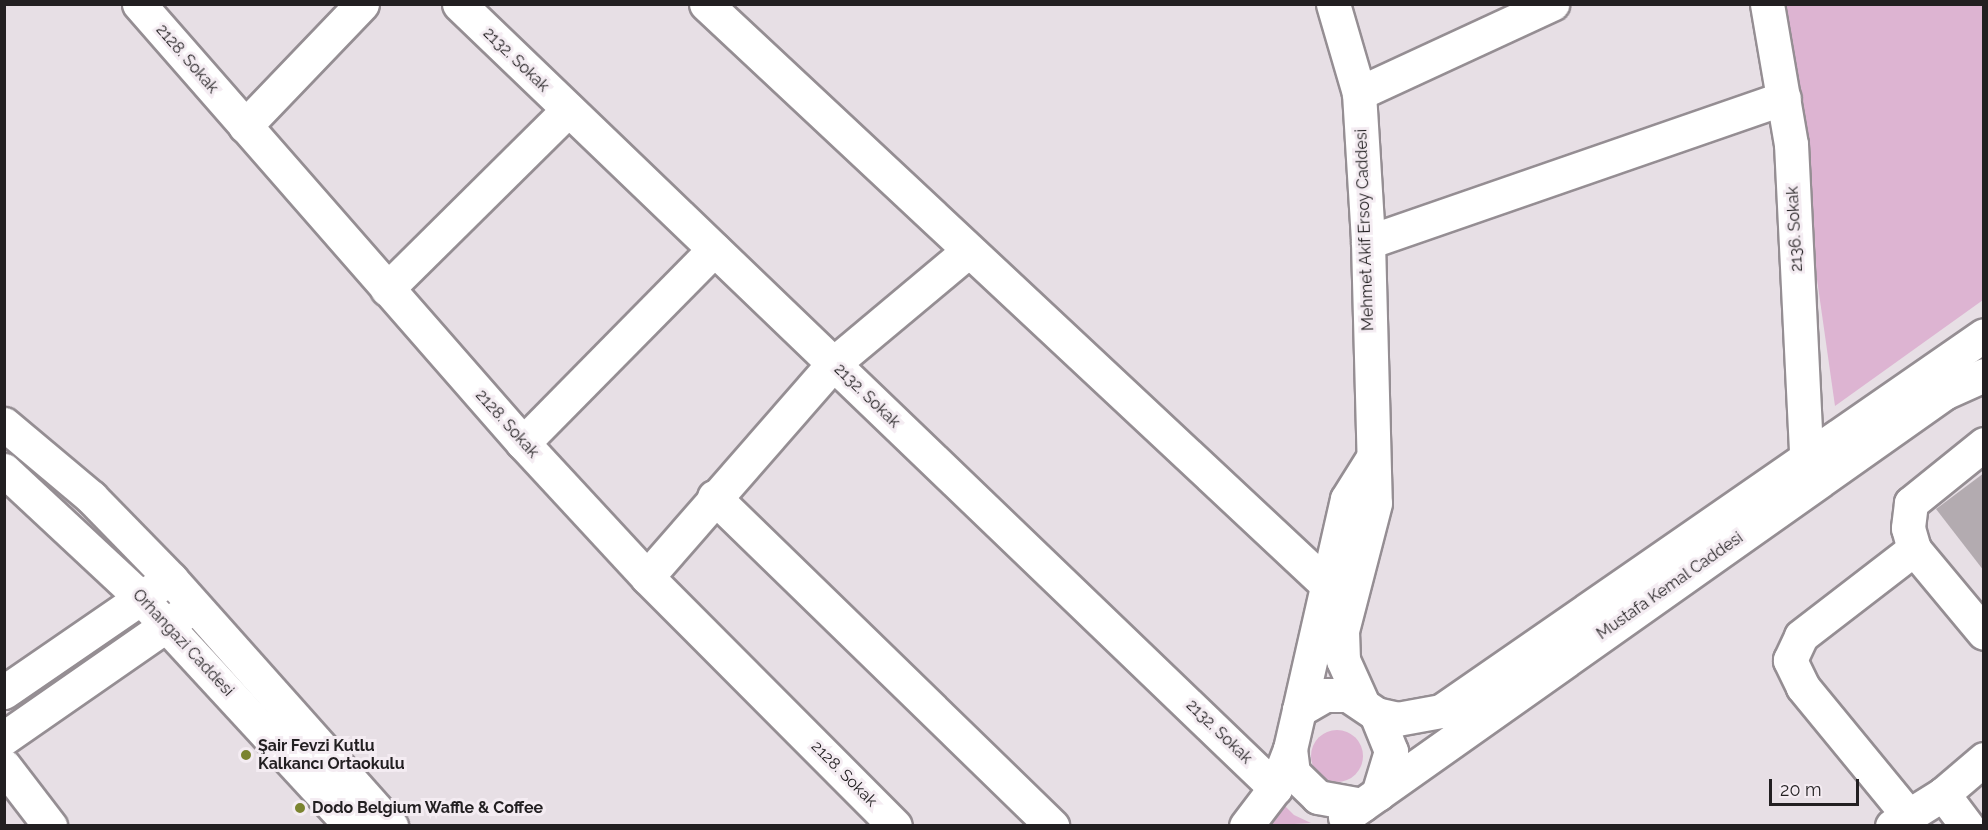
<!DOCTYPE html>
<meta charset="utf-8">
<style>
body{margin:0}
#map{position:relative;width:1988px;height:830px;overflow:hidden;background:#e7dfe5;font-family:Raleway,sans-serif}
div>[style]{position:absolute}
.green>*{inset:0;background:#ddb4d2}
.round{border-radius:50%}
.building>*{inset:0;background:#b3abb0}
.roads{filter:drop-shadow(2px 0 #958e93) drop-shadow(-2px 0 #958e93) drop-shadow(0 2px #958e93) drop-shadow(0 -2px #958e93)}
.minor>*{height:33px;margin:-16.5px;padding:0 16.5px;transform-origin:16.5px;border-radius:16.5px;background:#fff}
.major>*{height:33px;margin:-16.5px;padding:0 16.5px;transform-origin:16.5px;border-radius:16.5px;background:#fff}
.dots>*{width:16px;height:16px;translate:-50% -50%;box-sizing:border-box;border:3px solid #f4ecf2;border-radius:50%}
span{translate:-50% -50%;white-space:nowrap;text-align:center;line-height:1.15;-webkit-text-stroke:6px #f4ecf2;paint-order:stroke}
.street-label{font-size:16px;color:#221f21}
.poi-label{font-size:16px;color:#221f21;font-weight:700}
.left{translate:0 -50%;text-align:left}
.frame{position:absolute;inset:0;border:6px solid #221f21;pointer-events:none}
.scale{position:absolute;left:1769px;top:779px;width:90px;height:27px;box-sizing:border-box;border:3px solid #221f21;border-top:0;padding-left:8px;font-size:18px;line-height:21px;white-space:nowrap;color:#221f21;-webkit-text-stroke:4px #f4ecf2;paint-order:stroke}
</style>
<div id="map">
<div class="green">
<div style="clip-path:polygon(1778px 5px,1983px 5px,1983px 300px,1835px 406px)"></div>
<div class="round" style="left:1311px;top:730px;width:52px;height:52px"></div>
<div style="clip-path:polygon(1281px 802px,1294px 815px,1311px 823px,1263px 826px)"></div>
</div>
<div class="building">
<div style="clip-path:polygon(1984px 473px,1984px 571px,1936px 509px)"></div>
</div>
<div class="roads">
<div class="minor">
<div style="left:139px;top:4px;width:583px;rotate:48.82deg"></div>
<div style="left:523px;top:443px;width:183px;rotate:47.2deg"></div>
<div style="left:647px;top:577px;width:351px;rotate:45.1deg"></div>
<div style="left:459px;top:4px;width:1132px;rotate:43.85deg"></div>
<div style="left:706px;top:4px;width:846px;rotate:43.08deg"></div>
<div style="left:1333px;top:4px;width:93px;rotate:73.7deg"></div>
<div style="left:1359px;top:93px;width:149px;rotate:86.5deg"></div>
<div style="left:1368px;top:242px;width:261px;rotate:88.5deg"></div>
<div style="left:1375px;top:503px;width:132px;rotate:104.5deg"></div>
<div style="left:1342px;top:631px;width:29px;rotate:88deg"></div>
<div style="left:1343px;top:660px;width:44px;rotate:65.8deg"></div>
<div style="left:1767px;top:4px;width:142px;rotate:80.3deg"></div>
<div style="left:1791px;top:144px;width:312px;rotate:87.2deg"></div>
<div style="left:1359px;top:93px;width:213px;rotate:-24.8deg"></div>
<div style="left:245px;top:126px;width:169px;rotate:-46.2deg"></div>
<div style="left:1368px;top:242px;width:440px;rotate:-19.1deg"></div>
<div style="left:387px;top:289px;width:255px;rotate:-44.7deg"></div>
<div style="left:523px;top:443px;width:272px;rotate:-45.4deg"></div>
<div style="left:1984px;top:444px;width:94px;rotate:141.1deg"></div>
<div style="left:1911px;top:503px;width:25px;rotate:97deg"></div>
<div style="left:1908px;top:528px;width:22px;rotate:74deg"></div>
<div style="left:1914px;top:549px;width:109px;rotate:50.2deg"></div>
<div style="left:714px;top:497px;width:472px;rotate:44.2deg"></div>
<div style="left:647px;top:577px;width:283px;rotate:-48.9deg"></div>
<div style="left:833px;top:364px;width:176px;rotate:-39.9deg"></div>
<div style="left:1299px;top:710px;width:216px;rotate:-77.2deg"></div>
<div style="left:1347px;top:499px;width:47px;rotate:-58deg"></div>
<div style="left:4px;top:766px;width:76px;rotate:52.5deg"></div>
<div style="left:1943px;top:794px;width:40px;rotate:53deg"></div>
<div style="left:1908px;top:815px;width:166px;rotate:-129.4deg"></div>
<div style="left:1803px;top:687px;width:30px;rotate:-116deg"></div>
<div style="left:1790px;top:660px;width:26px;rotate:-65deg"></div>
<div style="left:1801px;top:636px;width:143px;rotate:-37.6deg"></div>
<div style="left:1892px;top:826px;width:60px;rotate:-32.1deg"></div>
<div style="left:1943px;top:794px;width:54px;rotate:-40.5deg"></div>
</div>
<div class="major">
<div style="left:4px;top:424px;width:114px;rotate:40deg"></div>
<div style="left:91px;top:497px;width:115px;rotate:45.7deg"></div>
<div style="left:171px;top:579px;width:331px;rotate:48.3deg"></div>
<div style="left:4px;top:470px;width:185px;rotate:43deg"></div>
<div style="left:139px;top:596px;width:313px;rotate:47.3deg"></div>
<div style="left:4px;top:692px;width:187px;rotate:-34.5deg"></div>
<div style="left:1376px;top:714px;width:40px;rotate:68deg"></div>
<div style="left:1391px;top:751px;width:45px;rotate:106.8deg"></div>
<div style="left:4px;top:738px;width:221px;rotate:-34.8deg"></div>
<div style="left:1362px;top:805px;width:45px;rotate:-169.7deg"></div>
<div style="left:1318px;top:797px;width:35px;rotate:-136deg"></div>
<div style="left:1293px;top:773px;width:24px;rotate:-97deg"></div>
<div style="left:1290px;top:749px;width:40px;rotate:-77deg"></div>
<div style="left:1299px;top:710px;width:30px;rotate:-30deg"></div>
<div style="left:1325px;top:695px;width:23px"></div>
<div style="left:1348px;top:695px;width:34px;rotate:34deg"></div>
<div style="left:1376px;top:714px;width:22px;rotate:13deg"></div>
<div style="left:1397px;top:719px;width:45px;rotate:-10.3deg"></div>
<div style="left:1441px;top:711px;width:660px;rotate:-34.7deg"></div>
<div style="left:1345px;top:817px;width:734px;rotate:-35.29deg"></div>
<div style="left:1944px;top:393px;width:44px;rotate:-24.2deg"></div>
<div style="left:1246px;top:826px;width:48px;rotate:-52.7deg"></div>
<div style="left:1275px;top:788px;width:42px;rotate:-69deg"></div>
</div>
</div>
<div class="dots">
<div style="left:246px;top:755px;background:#7b8430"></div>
<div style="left:300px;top:808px;background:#7b8430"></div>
</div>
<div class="street-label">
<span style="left:187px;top:59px;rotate:49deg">2128. Sokak</span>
<span style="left:516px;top:60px;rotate:44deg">2132. Sokak</span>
<span style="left:1795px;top:229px;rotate:-93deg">2136. Sokak</span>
<span style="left:1365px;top:230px;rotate:-92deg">Mehmet Akif Ersoy Caddesi</span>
<span style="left:867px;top:396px;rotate:44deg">2132. Sokak</span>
<span style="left:507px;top:424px;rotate:48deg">2128. Sokak</span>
<span style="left:1670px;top:586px;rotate:-35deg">Mustafa Kemal Caddesi</span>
<span style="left:183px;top:643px;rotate:47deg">Orhangazi Caddesi</span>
<span style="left:1219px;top:732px;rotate:44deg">2132. Sokak</span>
<span style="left:844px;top:774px;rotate:45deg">2128. Sokak</span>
</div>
<div class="poi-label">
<span class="left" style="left:258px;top:755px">Şair Fevzi Kutlu<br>Kalkancı Ortaokulu</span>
<span class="left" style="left:312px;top:808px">Dodo Belgium Waffle &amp; Coffee</span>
</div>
<div class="frame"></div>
<div class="scale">20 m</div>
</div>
